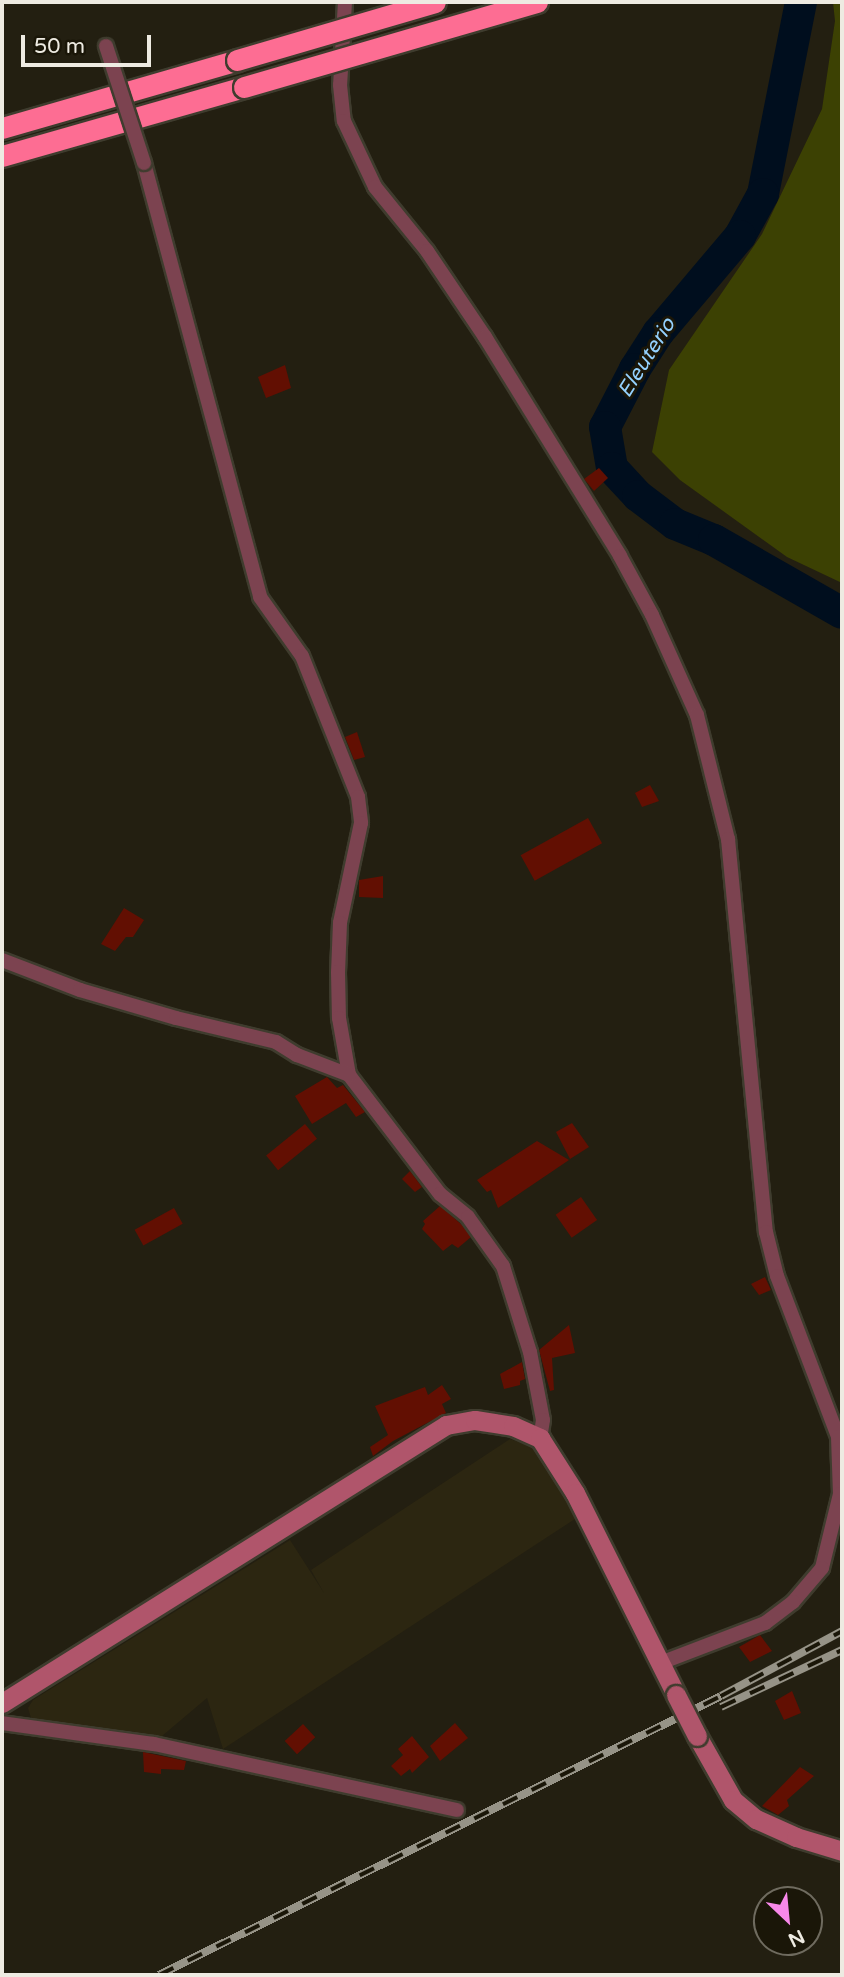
<!DOCTYPE html>
<style>
body{margin:0}
#map{position:relative;width:844px;height:1977px;overflow:hidden;background:#231f11;font-family:"Varela Round",sans-serif}
div>[style]{position:absolute}
.built>*{inset:0;background:#2c2611}
.green>*{inset:0;background:#3c4103}
.river>*{height:32px;margin:-16px;padding:0 16px;transform-origin:16px;border-radius:16px;background:#000e1e}
.building>*{inset:0;background:#620f02;transform-origin:0 0}
.roads{filter:drop-shadow(2px 0 #3f3c2e) drop-shadow(-2px 0 #3f3c2e) drop-shadow(0 2px #3f3c2e) drop-shadow(0 -2px #3f3c2e)}
.street>*{height:14px;margin:-7px;padding:0 7px;transform-origin:7px;border-radius:7px;background:#7c4350}
.secondary>*{height:19px;margin:-9.5px;padding:0 9.5px;transform-origin:9.5px;border-radius:9.5px;background:#b0556b}
.highway>*{height:21px;margin:-10.5px;padding:0 10.5px;transform-origin:10.5px;border-radius:10.5px;background:#fd6d93}
.rail>*{height:8px;margin-top:-4px;transform-origin:0;background:repeating-linear-gradient(90deg,#1a1608 0 16px,#969387 0 32px);box-sizing:border-box;border-block:2px solid #969387}
.bridges{filter:drop-shadow(2px 0 #3f3c2e) drop-shadow(-2px 0 #3f3c2e) drop-shadow(0 2px #3f3c2e) drop-shadow(0 -2px #3f3c2e)}
.street-bridge>*{height:14px;margin:-7px;padding:0 7px;transform-origin:7px;border-radius:7px;background:#7c4350}
.secondary-bridge>*{height:19px;margin:-9.5px;padding:0 9.5px;transform-origin:9.5px;border-radius:9.5px;background:#b0556b}
.highway-bridge>*{height:21px;margin:-10.5px;padding:0 10.5px;transform-origin:10.5px;border-radius:10.5px;background:#fd6d93}
span{translate:-50% -50%;white-space:nowrap;text-align:center;line-height:1.15;-webkit-text-stroke:6px #1a1608;paint-order:stroke}
.water-label{font-size:21px;color:#94d1fe;font-style:italic}
.frame{position:absolute;inset:0;border:4px solid #eeebe2;pointer-events:none}
.north{position:absolute;left:753px;top:1886px;width:70px;height:70px;box-sizing:border-box;background:#1a1608;border:2px solid #6f6b5f;border-radius:50%;rotate:154deg;font-size:19px;font-weight:700;line-height:28px;text-align:center;color:#eeebe2}
.north::after{content:'';display:block;margin:auto;width:24px;height:32px;background:#f888ea;clip-path:polygon(50% 0,100% 100%,50% 72%,0 100%)}
.scale{position:absolute;left:21px;top:35px;width:130px;height:32px;box-sizing:border-box;border:4px solid #eeebe2;border-top:0;padding-left:9px;font-size:21px;line-height:24px;white-space:nowrap;color:#eeebe2;-webkit-text-stroke:5px #1a1608;paint-order:stroke}
</style>
<div id="map">
<div class="built">
<div style="clip-path:polygon(510px 1439px,530px 1446px,548px 1464px,578px 1517px,223px 1749px,207px 1698px,162px 1736px,31px 1718px,28px 1708px,33px 1700px,290px 1540px,324px 1593px,311px 1570px)"></div>
</div>
<div class="green">
<div style="clip-path:polygon(833px 2px,842px 2px,842px 583px,787px 557px,680px 480px,652px 452px,669px 370px,762px 234px,822px 109px,835px 21px)"></div>
</div>
<div class="river">
<div style="left:801px;top:2px;width:196px;rotate:101.2deg"></div>
<div style="left:763px;top:194px;width:48px;rotate:118.7deg"></div>
<div style="left:740px;top:236px;width:127px;rotate:130.2deg"></div>
<div style="left:658px;top:333px;width:43px;rotate:122.6deg"></div>
<div style="left:635px;top:369px;width:65px;rotate:117.3deg"></div>
<div style="left:605px;top:427px;width:42px;rotate:80.3deg"></div>
<div style="left:612px;top:468px;width:38px;rotate:47deg"></div>
<div style="left:638px;top:496px;width:46px;rotate:37.1deg"></div>
<div style="left:675px;top:524px;width:42px;rotate:22.3deg"></div>
<div style="left:714px;top:540px;width:147px;rotate:29.7deg"></div>
</div>
<div class="building">
<div style="clip-path:polygon(285px 365px,291px 388px,266px 398px,258px 377px)"></div>
<div style="clip-path:polygon(599px 468px,608px 478px,594px 491px,584px 479px)"></div>
<div style="clip-path:polygon(357px 732px,365px 757px,354px 760px,345px 737px)"></div>
<div style="clip-path:polygon(650px 785px,659px 801px,642px 807px,635px 793px)"></div>
<div style="left:588px;top:818px;width:29px;height:77px;rotate:61deg"></div>
<div style="clip-path:polygon(383px 876px,383px 898px,359px 897px,359px 880px)"></div>
<div style="clip-path:polygon(124px 908px,144px 920px,133px 937px,126px 937px,115px 951px,101px 944px)"></div>
<div style="clip-path:polygon(327px 1077px,337px 1088px,343px 1085px,365px 1112px,356px 1117px,346px 1103px,312px 1124px,295px 1096px)"></div>
<div style="clip-path:polygon(572px 1123px,589px 1147px,570px 1159px,556px 1132px)"></div>
<div style="left:305px;top:1124px;width:19px;height:50px;rotate:51deg"></div>
<div style="clip-path:polygon(537px 1141px,569px 1160px,498px 1208px,491px 1190px,487px 1192px,477px 1180px)"></div>
<div style="clip-path:polygon(410px 1171px,422px 1187px,415px 1192px,402px 1179px)"></div>
<div style="left:581px;top:1197px;width:28px;height:31px;rotate:55deg"></div>
<div style="clip-path:polygon(440px 1206px,461px 1224px,471px 1237px,458px 1248px,452px 1244px,443px 1251px,422px 1229px,425px 1224px,423px 1221px)"></div>
<div style="left:174px;top:1208px;width:18px;height:45px;rotate:61deg"></div>
<div style="clip-path:polygon(765px 1277px,771px 1290px,759px 1295px,751px 1284px)"></div>
<div style="clip-path:polygon(569px 1325px,575px 1353px,552px 1358px,554px 1390px,550px 1391px,539px 1350px)"></div>
<div style="clip-path:polygon(522px 1362px,525px 1379px,520px 1381px,520px 1385px,504px 1389px,500px 1374px)"></div>
<div style="clip-path:polygon(442px 1385px,451px 1399px,442px 1404px,446px 1413px,393px 1441px,373px 1456px,370px 1447px,388px 1435px,375px 1406px,425px 1387px,428px 1395px)"></div>
<div style="clip-path:polygon(760px 1635px,772px 1651px,750px 1662px,739px 1647px)"></div>
<div style="clip-path:polygon(792px 1691px,801px 1713px,784px 1720px,775px 1701px)"></div>
<div style="clip-path:polygon(455px 1723px,468px 1738px,440px 1761px,430px 1746px)"></div>
<div style="left:303px;top:1724px;width:18px;height:25px;rotate:47deg"></div>
<div style="clip-path:polygon(412px 1736px,429px 1757px,412px 1773px,410px 1769px,401px 1776px,391px 1766px,403px 1755px,398px 1749px)"></div>
<div style="clip-path:polygon(143px 1752px,186px 1761px,184px 1770px,161px 1769px,161px 1774px,144px 1772px)"></div>
<div style="clip-path:polygon(800px 1767px,814px 1776px,787px 1800px,789px 1806px,778px 1815px,762px 1806px)"></div>
</div>
<div class="roads">
<div class="street">
<div style="left:345px;top:2px;width:83px;rotate:93.4deg"></div>
<div style="left:340px;top:85px;width:36px;rotate:84deg"></div>
<div style="left:344px;top:121px;width:73px;rotate:64.8deg"></div>
<div style="left:375px;top:187px;width:82px;rotate:50.9deg"></div>
<div style="left:427px;top:251px;width:104px;rotate:56deg"></div>
<div style="left:485px;top:337px;width:257px;rotate:58.3deg"></div>
<div style="left:620px;top:556px;width:67px;rotate:61.5deg"></div>
<div style="left:652px;top:615px;width:110px;rotate:65.8deg"></div>
<div style="left:697px;top:715px;width:128px;rotate:76deg"></div>
<div style="left:728px;top:839px;width:395px;rotate:84.5deg"></div>
<div style="left:766px;top:1232px;width:45px;rotate:76deg"></div>
<div style="left:777px;top:1276px;width:172px;rotate:69.2deg"></div>
<div style="left:838px;top:1437px;width:57px;rotate:88deg"></div>
<div style="left:840px;top:1494px;width:76px;rotate:103.7deg"></div>
<div style="left:822px;top:1568px;width:45px;rotate:130.5deg"></div>
<div style="left:793px;top:1602px;width:35px;rotate:143deg"></div>
<div style="left:765px;top:1623px;width:112px;rotate:159.1deg"></div>
<div style="left:144px;top:163px;width:449px;rotate:75deg"></div>
<div style="left:260px;top:597px;width:72px;rotate:54.6deg"></div>
<div style="left:302px;top:656px;width:152px;rotate:68.3deg"></div>
<div style="left:358px;top:797px;width:26px;rotate:83deg"></div>
<div style="left:361px;top:823px;width:102px;rotate:101.9deg"></div>
<div style="left:340px;top:923px;width:49px;rotate:92.3deg"></div>
<div style="left:338px;top:972px;width:46px;rotate:88.8deg"></div>
<div style="left:339px;top:1018px;width:58px;rotate:80deg"></div>
<div style="left:349px;top:1075px;width:150px;rotate:52.6deg"></div>
<div style="left:440px;top:1194px;width:36px;rotate:39deg"></div>
<div style="left:468px;top:1217px;width:60px;rotate:54.5deg"></div>
<div style="left:503px;top:1266px;width:90px;rotate:72.6deg"></div>
<div style="left:530px;top:1352px;width:69px;rotate:79.2deg"></div>
<div style="left:543px;top:1420px;width:18px;rotate:99deg"></div>
<div style="left:2px;top:960px;width:84px;rotate:21deg"></div>
<div style="left:80px;top:990px;width:100px;rotate:16.3deg"></div>
<div style="left:176px;top:1018px;width:103px;rotate:13.5deg"></div>
<div style="left:276px;top:1042px;width:25px;rotate:32deg"></div>
<div style="left:297px;top:1055px;width:56px;rotate:21deg"></div>
<div style="left:2px;top:1723px;width:153px;rotate:7.9deg"></div>
<div style="left:154px;top:1744px;width:310px;rotate:12.3deg"></div>
</div>
<div class="secondary">
<div style="left:2px;top:1703px;width:524px;rotate:-32.05deg"></div>
<div style="left:446px;top:1425px;width:29px;rotate:-10deg"></div>
<div style="left:475px;top:1420px;width:38px;rotate:9deg"></div>
<div style="left:513px;top:1426px;width:30px;rotate:24deg"></div>
<div style="left:540px;top:1438px;width:65px;rotate:57.5deg"></div>
<div style="left:575px;top:1493px;width:226px;rotate:63.4deg"></div>
<div style="left:697px;top:1736px;width:73px;rotate:60.6deg"></div>
<div style="left:733px;top:1800px;width:30px;rotate:40deg"></div>
<div style="left:756px;top:1819px;width:44px;rotate:24.2deg"></div>
<div style="left:796px;top:1837px;width:48px;rotate:16.9deg"></div>
</div>
<div class="highway">
<div style="left:2px;top:128px;width:245px;rotate:-16.1deg"></div>
<div style="left:2px;top:156px;width:252px;rotate:-15.9deg"></div>
</div>
</div>
<div class="rail">
<div style="left:721px;top:1707px;width:134px;rotate:-25.2deg"></div>
<div style="left:159px;top:1975px;width:627px;rotate:-26.4deg"></div>
<div style="left:721px;top:1696px;width:137px;rotate:-28.2deg"></div>
</div>
<div class="bridges">
<div class="street-bridge">
<div style="left:106px;top:46px;width:123px;rotate:72deg"></div>
</div>
<div class="secondary-bridge">
<div style="left:676px;top:1695px;width:46px;rotate:62.9deg"></div>
</div>
<div class="highway-bridge">
<div style="left:237px;top:60px;width:206px;rotate:-16.3deg"></div>
<div style="left:244px;top:87px;width:305px;rotate:-16.2deg"></div>
</div>
</div>
<div class="water-label">
<span style="left:647px;top:358px;rotate:-58deg">Eleuterio</span>
</div>
<div class="frame"></div>
<div class="north">N</div>
<div class="scale">50 m</div>
</div>
